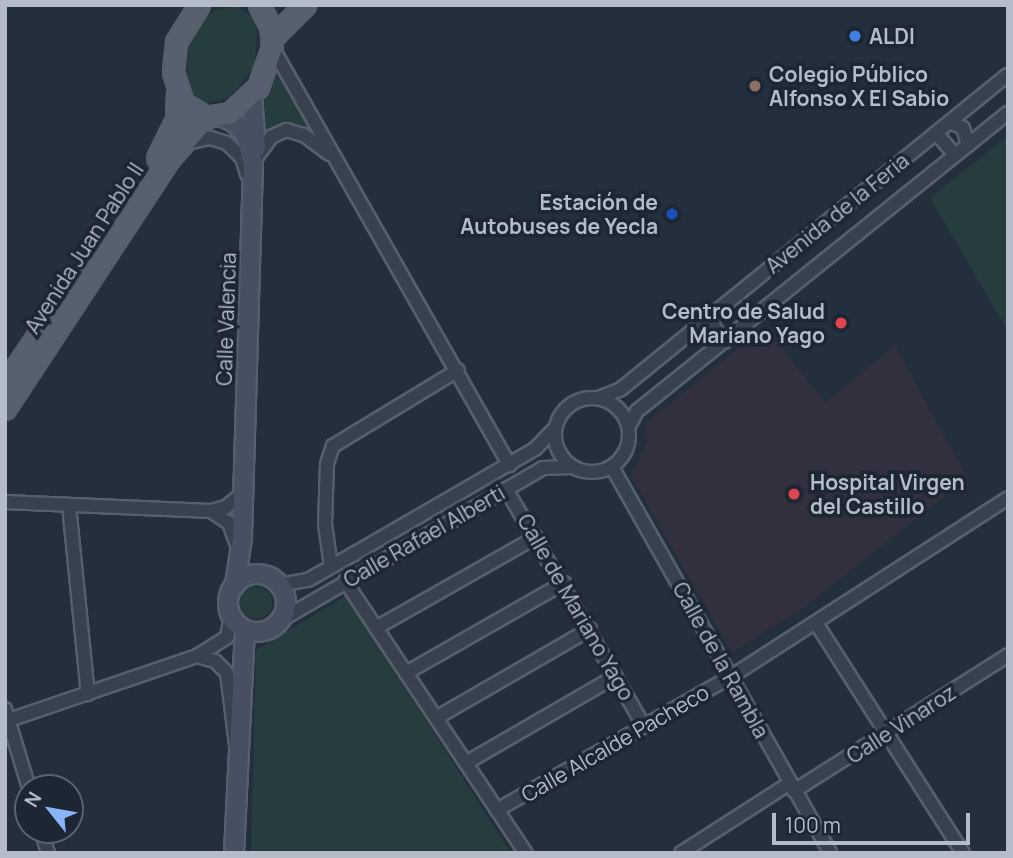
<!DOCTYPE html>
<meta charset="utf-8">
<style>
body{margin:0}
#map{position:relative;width:1013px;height:858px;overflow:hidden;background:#242f3e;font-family:Manrope,sans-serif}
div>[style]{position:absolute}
.medical>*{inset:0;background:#32303f}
.green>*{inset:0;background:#263c3f}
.round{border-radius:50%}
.roads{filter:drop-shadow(2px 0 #565f6c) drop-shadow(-2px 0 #565f6c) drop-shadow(0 2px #565f6c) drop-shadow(0 -2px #565f6c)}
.street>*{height:12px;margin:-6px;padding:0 6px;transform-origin:6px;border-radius:6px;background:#38414e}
.street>.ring{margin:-6px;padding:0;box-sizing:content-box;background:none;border:12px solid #38414e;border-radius:50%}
.secondary>*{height:18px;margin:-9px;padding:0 9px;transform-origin:9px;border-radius:9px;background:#465061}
.secondary>.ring{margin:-9px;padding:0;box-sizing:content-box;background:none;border:18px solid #465061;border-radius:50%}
.primary>*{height:19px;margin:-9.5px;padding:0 9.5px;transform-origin:9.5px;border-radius:9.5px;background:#56606e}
.dots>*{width:19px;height:19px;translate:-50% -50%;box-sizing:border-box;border:4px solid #1d2633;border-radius:50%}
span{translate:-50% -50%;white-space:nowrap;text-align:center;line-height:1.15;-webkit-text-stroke:7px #1d2633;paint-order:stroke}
.poi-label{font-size:21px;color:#b4bcc9;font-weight:700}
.left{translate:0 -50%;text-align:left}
.right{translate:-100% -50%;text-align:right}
.street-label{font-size:21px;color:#b4bcc9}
.frame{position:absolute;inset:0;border:7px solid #b4bcc9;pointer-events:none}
.north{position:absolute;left:14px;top:774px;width:70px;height:70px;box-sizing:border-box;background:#1d2633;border:2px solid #59626f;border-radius:50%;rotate:301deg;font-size:19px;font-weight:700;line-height:28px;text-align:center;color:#b4bcc9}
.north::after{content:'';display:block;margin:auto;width:24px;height:32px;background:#8ab4f8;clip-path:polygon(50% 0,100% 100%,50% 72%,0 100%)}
.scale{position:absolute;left:772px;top:813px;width:198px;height:32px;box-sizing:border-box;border:4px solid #b4bcc9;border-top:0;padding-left:9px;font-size:21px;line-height:24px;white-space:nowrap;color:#b4bcc9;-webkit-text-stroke:5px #1d2633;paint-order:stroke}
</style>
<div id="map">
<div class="medical">
<div style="clip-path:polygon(765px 327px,825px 403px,895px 346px,967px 478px,807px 605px,732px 652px,631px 476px,647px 443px,646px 423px)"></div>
</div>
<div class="green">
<div style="clip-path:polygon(236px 6px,251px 16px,257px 27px,255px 65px,231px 97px,206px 103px,189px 91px,185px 52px,204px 19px,216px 10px)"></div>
<div style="clip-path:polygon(277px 71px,281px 73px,319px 139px,289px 124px,265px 135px,260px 104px)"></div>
<div style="clip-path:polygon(1008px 136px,1008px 331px,930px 198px)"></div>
<div class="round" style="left:240px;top:587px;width:32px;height:32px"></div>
<div style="clip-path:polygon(346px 596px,511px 853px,251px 853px,256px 650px)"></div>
</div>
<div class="roads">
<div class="street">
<div style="left:272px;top:47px;width:481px;rotate:60.4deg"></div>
<div style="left:950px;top:122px;width:14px;rotate:25deg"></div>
<div style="left:963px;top:128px;width:18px;rotate:74deg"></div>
<div style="left:936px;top:133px;width:29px;rotate:49deg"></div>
<div style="left:183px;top:144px;width:28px;rotate:-13deg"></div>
<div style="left:210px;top:138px;width:18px;rotate:16deg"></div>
<div style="left:227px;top:143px;width:21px;rotate:45deg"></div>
<div style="left:242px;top:158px;width:17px;rotate:73deg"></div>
<div style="left:256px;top:158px;width:26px;rotate:-54deg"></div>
<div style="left:271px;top:137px;width:17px;rotate:-25deg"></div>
<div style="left:286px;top:130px;width:19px;rotate:16deg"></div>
<div style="left:304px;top:135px;width:31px;rotate:37deg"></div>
<div style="left:708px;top:318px;width:29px;rotate:56deg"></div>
<div class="ring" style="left:555px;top:398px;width:62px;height:62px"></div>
<div style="left:598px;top:398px;width:25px;rotate:-21deg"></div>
<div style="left:621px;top:389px;width:498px;rotate:-39.1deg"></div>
<div style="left:629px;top:426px;width:17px;rotate:-62deg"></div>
<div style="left:637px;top:411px;width:476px;rotate:-38.8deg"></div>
<div style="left:612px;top:467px;width:443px;rotate:60.5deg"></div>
<div style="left:506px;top:489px;width:274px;rotate:59.8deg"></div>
<div style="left:5px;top:502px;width:206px;rotate:2.5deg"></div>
<div style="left:211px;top:511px;width:16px;rotate:-15deg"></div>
<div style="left:226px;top:507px;width:22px;rotate:-39deg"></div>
<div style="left:69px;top:505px;width:190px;rotate:84.3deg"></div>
<div style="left:211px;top:511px;width:22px;rotate:34deg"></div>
<div style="left:229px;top:523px;width:23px;rotate:70deg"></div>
<div style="left:331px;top:567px;width:43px;rotate:-97.9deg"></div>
<div style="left:325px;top:524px;width:60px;rotate:-88.1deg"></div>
<div style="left:327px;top:464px;width:19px;rotate:-72deg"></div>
<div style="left:333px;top:446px;width:146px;rotate:-31.3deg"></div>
<div style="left:345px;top:581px;width:327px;rotate:56.4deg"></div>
<div style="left:279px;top:585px;width:29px;rotate:-10deg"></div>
<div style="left:308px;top:580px;width:51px;rotate:-29.6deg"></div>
<div style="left:352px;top:555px;width:211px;rotate:-30.1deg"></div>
<div style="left:535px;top:449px;width:29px;rotate:-46deg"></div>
<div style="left:281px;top:620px;width:303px;rotate:-30.1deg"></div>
<div style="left:543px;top:468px;width:29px;rotate:-2deg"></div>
<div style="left:816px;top:623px;width:273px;rotate:57.4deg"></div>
<div style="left:376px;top:628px;width:184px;rotate:-29.6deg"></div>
<div style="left:197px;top:656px;width:19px;rotate:16deg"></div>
<div style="left:215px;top:661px;width:17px;rotate:45deg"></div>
<div style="left:227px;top:673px;width:73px;rotate:82.9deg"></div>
<div style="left:406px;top:673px;width:182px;rotate:-29.7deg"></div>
<div style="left:5px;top:709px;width:83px;rotate:73.1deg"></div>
<div style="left:436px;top:718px;width:178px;rotate:-30deg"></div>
<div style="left:9px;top:720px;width:199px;rotate:-18.8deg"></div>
<div style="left:197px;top:656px;width:36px;rotate:-32deg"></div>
<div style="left:227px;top:637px;width:20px;rotate:-79deg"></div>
<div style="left:466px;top:763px;width:173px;rotate:-30.1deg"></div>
<div style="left:794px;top:791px;width:254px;rotate:-32.4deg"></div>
<div style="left:497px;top:810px;width:271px;rotate:-29.7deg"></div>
<div style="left:732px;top:676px;width:328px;rotate:-32.8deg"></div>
<div style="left:41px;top:830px;width:24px;rotate:73deg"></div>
<div style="left:681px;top:853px;width:130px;rotate:-32.7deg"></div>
</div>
<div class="secondary">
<div style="left:252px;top:96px;width:52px;rotate:85.6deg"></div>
<div style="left:220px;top:116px;width:15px;rotate:23deg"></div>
<div style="left:234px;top:122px;width:18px;rotate:47deg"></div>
<div style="left:246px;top:135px;width:31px;rotate:77deg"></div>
<div style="left:253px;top:165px;width:373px;rotate:91.7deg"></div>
<div style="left:242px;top:538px;width:48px;rotate:98.5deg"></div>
<div class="ring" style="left:228px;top:574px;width:40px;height:40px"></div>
<div style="left:234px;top:853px;width:223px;rotate:-87.2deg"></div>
</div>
<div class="primary">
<div style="left:199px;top:5px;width:44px;rotate:121.9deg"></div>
<div style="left:176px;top:42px;width:30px;rotate:96deg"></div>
<div style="left:173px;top:72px;width:33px;rotate:72deg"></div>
<div style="left:183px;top:103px;width:27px;rotate:31deg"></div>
<div style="left:206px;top:117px;width:24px;rotate:-9deg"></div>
<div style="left:230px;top:113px;width:38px;rotate:-43deg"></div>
<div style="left:258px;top:87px;width:42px;rotate:-70.7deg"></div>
<div style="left:272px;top:47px;width:21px;rotate:-95deg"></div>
<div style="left:270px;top:26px;width:24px;rotate:-118deg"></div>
<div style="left:272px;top:38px;width:47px;rotate:-45deg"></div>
<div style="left:157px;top:158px;width:43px;rotate:-64deg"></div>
<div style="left:176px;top:119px;width:26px;rotate:-88deg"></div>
<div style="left:5px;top:383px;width:126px;rotate:-55.7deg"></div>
<div style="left:5px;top:409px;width:299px;rotate:-56.7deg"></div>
<div style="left:169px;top:159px;width:56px;rotate:-48.6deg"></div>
</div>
</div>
<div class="dots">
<div style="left:855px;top:36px;background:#3f7fe0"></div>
<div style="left:755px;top:86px;background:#8d6e63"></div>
<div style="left:672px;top:214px;background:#1a4fb4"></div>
<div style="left:841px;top:323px;background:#e0444e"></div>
<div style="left:794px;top:494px;background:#e0444e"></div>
</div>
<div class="poi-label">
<span class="left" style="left:869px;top:36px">ALDI</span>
<span class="left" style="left:769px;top:86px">Colegio Público<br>Alfonso X El Sabio</span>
<span class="right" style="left:658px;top:214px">Estación de<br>Autobuses de Yecla</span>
<span class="right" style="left:825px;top:323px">Centro de Salud<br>Mariano Yago</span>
<span class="left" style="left:810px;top:494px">Hospital Virgen<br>del Castillo</span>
</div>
<div class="street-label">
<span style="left:837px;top:213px;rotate:-39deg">Avenida de la Feria</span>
<span style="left:84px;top:248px;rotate:-57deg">Avenida Juan Pablo II</span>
<span style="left:226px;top:319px;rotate:-88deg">Calle Valencia</span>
<span style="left:424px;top:536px;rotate:-30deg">Calle Rafael Alberti</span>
<span style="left:576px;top:607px;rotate:60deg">Calle de Mariano Yago</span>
<span style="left:721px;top:660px;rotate:61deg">Calle de la Rambla</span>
<span style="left:901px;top:724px;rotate:-33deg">Calle Vinaroz</span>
<span style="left:615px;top:743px;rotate:-30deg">Calle Alcalde Pacheco</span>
</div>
<div class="frame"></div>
<div class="north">N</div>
<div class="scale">100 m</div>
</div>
